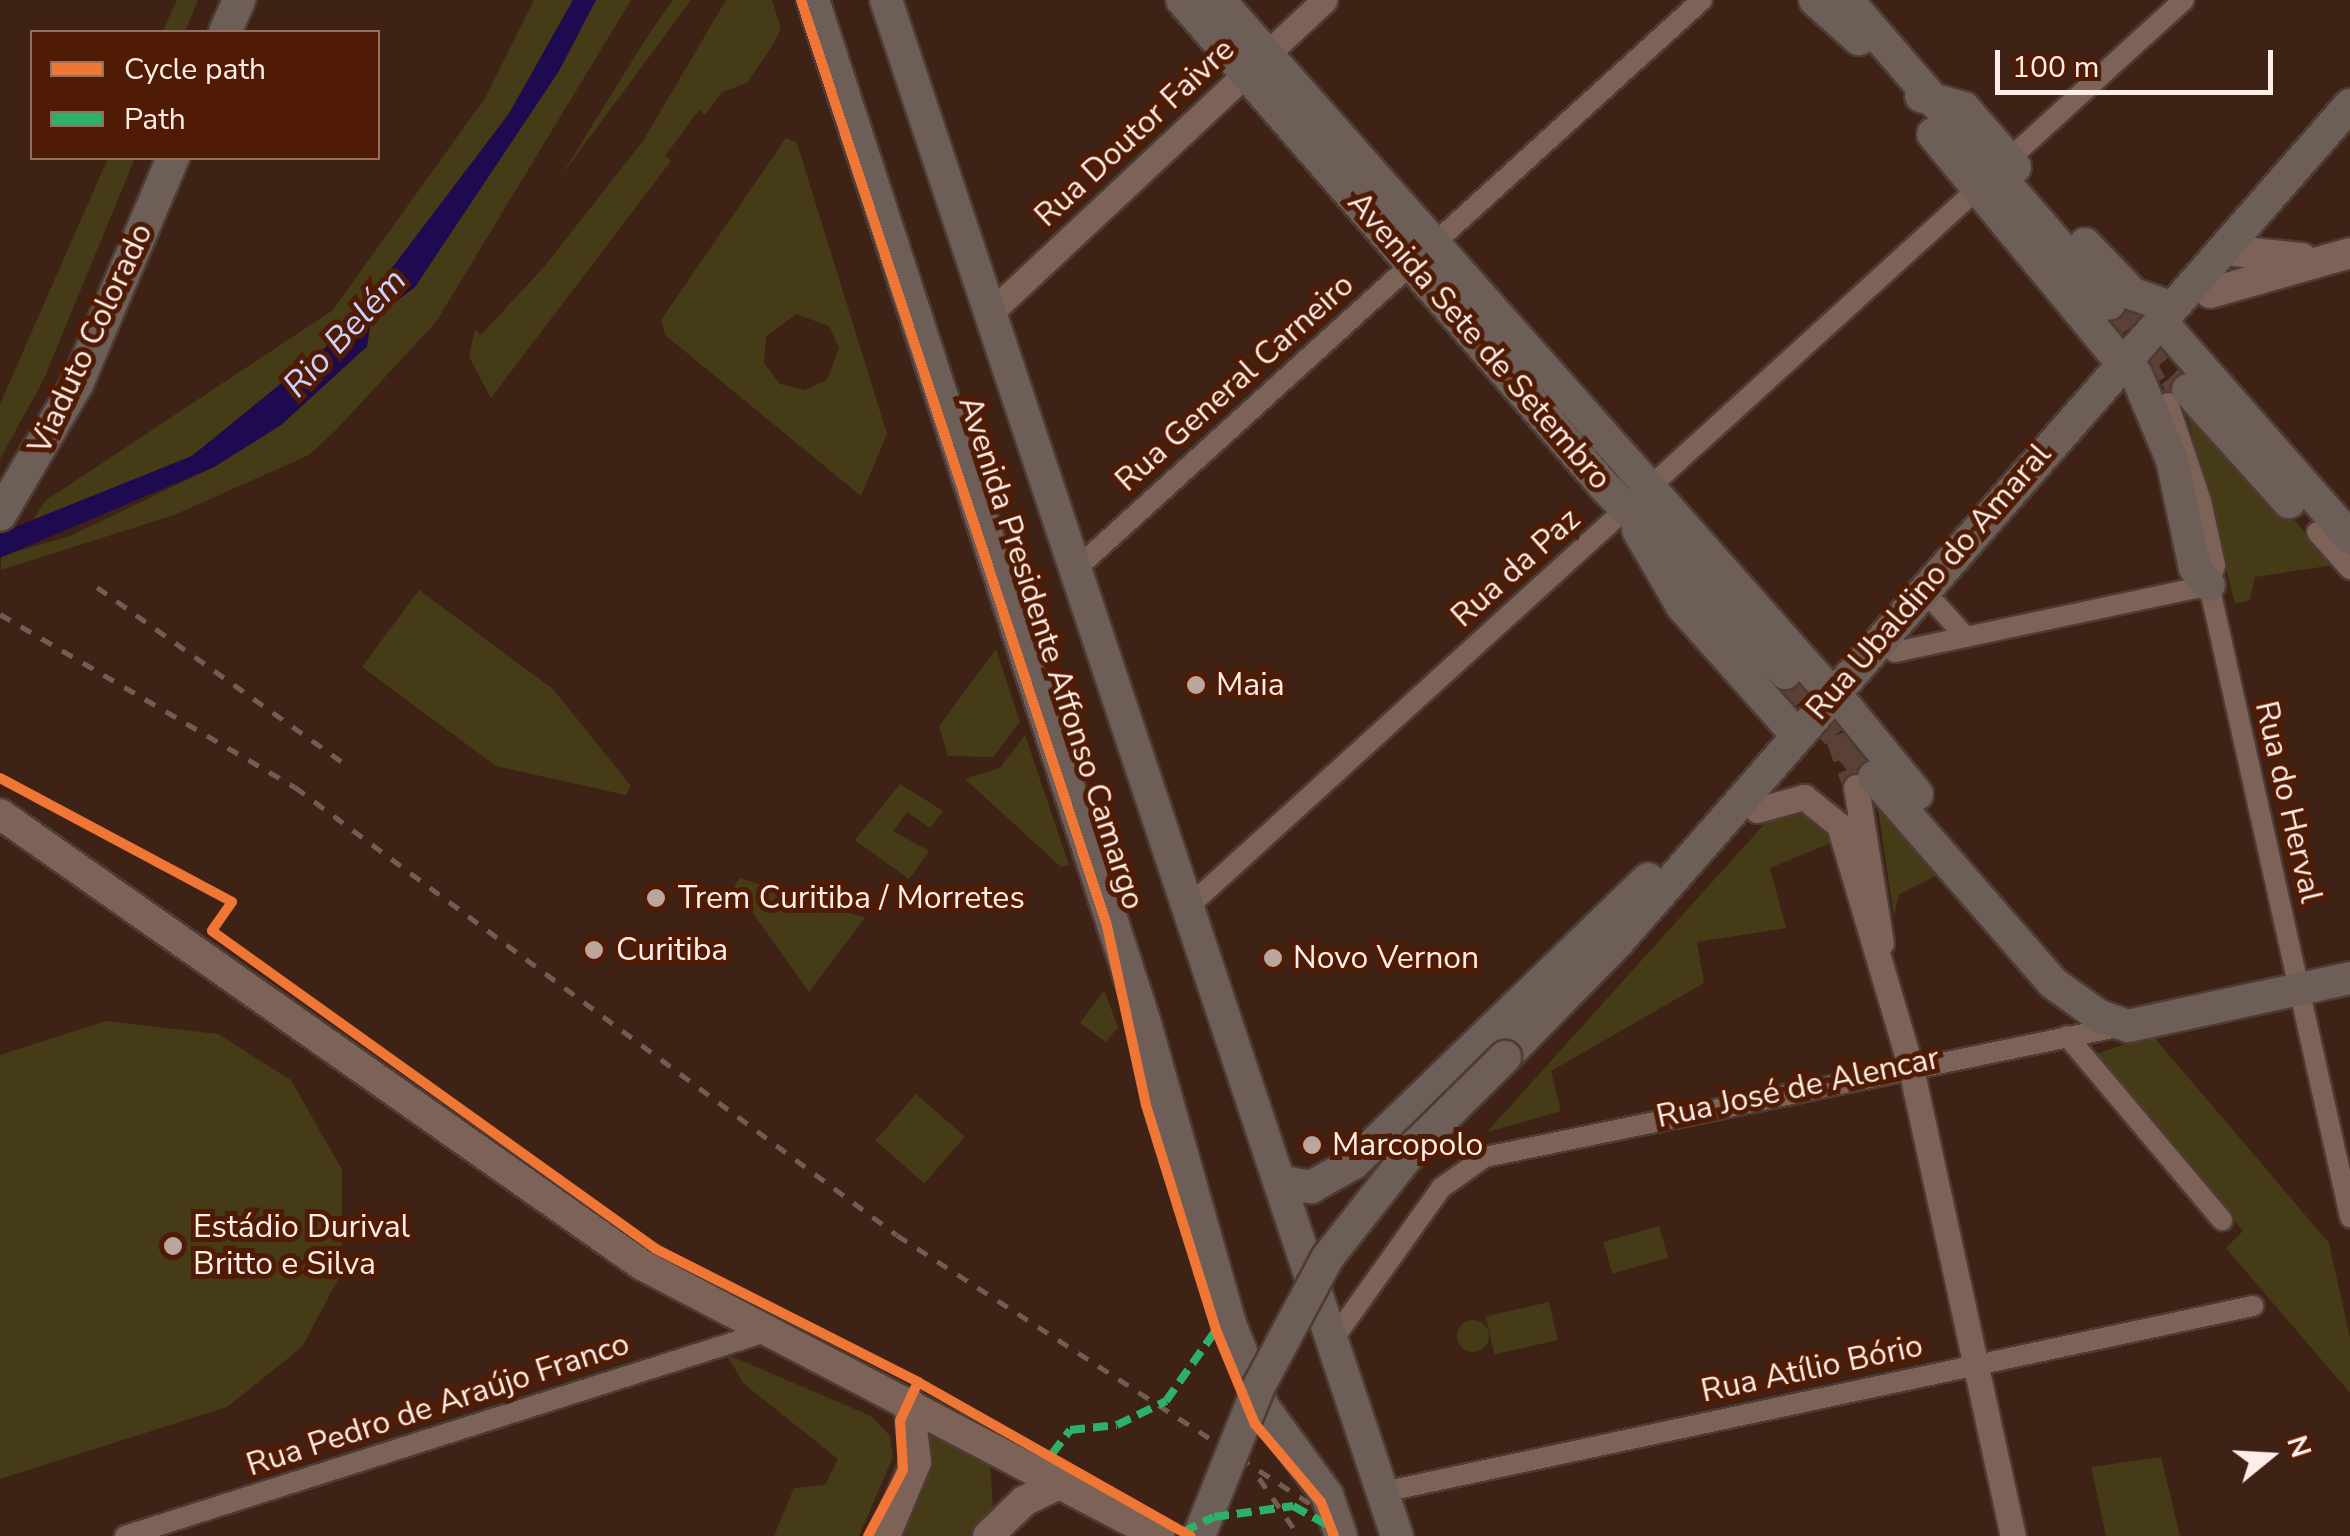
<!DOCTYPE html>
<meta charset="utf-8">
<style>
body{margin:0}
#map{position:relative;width:2350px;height:1536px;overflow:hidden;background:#3e2216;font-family:"Nunito Sans",sans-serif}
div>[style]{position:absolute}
.green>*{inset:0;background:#453c17;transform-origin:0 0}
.round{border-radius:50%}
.water>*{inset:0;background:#1d0a51}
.minor-tunnel>*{height:20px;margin-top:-10px;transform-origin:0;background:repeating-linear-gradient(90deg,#5b4035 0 20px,transparent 0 30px)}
.tertiary-tunnel>*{height:25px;margin-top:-12.5px;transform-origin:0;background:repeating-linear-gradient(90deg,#5b4035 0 25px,transparent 0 37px)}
.primary-tunnel>*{height:32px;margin-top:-16px;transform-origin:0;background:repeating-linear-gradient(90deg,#5b4035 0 32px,transparent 0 48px)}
.roads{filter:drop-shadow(2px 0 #4e3b34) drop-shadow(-2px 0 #4e3b34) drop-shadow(0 2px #4e3b34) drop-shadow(0 -2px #4e3b34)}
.minor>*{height:20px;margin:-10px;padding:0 10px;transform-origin:10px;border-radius:10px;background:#7d6257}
.tertiary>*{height:25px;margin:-12.5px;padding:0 12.5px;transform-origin:12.5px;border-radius:12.5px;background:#7d6257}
.secondary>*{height:30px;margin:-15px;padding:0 15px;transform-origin:15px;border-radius:15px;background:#7d6257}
.primary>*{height:32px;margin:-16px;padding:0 16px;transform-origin:16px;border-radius:16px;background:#6d5e57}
.rail>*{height:5px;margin-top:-2.5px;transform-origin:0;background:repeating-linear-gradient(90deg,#745c52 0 12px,transparent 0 24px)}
.bridges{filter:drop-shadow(2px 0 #4e3b34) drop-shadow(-2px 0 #4e3b34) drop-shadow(0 2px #4e3b34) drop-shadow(0 -2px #4e3b34)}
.primary-bridge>*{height:32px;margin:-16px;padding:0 16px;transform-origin:16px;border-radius:16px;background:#6d5e57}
.quiet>*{height:8px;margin-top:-4px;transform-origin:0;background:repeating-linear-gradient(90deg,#2db169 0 15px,transparent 0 23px)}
.cycleway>*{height:10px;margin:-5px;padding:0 5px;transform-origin:5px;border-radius:5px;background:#f07635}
.dots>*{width:28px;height:28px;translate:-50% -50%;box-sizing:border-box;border:5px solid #4f1b05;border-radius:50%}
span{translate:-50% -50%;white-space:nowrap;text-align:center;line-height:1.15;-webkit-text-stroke:10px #4f1b05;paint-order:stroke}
.street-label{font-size:32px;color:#ffede7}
.poi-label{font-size:32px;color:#ffede7}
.left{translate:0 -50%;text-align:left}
.water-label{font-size:35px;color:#cdd1ff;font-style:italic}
.legend{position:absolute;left:30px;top:30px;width:350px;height:130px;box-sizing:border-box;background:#4f1b05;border:2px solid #956f5f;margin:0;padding:12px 18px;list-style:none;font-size:30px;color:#ffede7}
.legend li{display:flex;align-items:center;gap:20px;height:50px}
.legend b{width:50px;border:2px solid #956f5f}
.north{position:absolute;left:2220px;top:1406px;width:100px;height:100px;-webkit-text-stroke:8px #4f1b05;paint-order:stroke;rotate:72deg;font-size:28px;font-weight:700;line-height:40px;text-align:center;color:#ffede7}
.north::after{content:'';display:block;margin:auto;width:35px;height:45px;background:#ffede7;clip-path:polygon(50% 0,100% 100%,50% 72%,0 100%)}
.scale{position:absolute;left:1995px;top:50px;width:278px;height:45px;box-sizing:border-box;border:5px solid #ffede7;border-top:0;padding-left:12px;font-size:30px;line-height:35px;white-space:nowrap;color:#ffede7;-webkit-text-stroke:8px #4f1b05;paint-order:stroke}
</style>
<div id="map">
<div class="green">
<div style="clip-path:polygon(177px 0,198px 0,185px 32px,162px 32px)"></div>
<div style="clip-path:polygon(534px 0,573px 0,509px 113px,342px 334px,192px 456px,33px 520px,45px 501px,333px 310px,485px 98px)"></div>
<div style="clip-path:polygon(596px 0,631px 0,436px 322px,336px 430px,309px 455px,174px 515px,1px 570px,1px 556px,70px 536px,214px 467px,281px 425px,367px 347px,371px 320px,415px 287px)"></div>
<div style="clip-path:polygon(673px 0,691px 0,561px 176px,645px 40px)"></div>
<div style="clip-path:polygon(726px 0,772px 0,781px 29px,772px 46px,747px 83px,722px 92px,705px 115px,699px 110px,665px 156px,671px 161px,491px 398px,469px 357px,475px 329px,481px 335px,544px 267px,643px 141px)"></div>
<div style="clip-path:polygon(evenodd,786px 138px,797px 143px,887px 434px,861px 496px,665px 335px,661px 320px,786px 138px,796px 314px,829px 326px,839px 348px,827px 380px,805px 390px,780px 384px,764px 363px,766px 337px,796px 314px)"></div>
<div style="clip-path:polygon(108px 158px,135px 158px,43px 381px,0 459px,0 404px)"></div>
<div style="clip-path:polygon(2182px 394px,2334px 565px,2255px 577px,2250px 600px,2235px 604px)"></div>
<div style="clip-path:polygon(419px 590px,553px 689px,631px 786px,626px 795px,496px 766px,362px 667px)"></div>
<div style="clip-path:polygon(996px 649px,1020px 722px,993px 757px,948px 756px,939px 726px)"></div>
<div style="clip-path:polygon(1025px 735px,1069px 865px,1061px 867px,965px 779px,1000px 768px)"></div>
<div style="clip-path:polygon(900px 784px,943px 811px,930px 828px,907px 812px,893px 831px,929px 851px,909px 879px,855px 840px)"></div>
<div style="clip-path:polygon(1803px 808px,1833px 842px,1770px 868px,1786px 928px,1697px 942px,1704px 983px,1551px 1071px,1561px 1111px,1487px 1132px,1768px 820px)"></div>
<div style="clip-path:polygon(1878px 809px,1936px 876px,1899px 894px,1894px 916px)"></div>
<div style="clip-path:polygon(740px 878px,865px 918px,809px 992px,734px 886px)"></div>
<div style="clip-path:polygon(1104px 990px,1118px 1027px,1106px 1042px,1080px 1023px)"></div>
<div style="clip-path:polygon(106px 1021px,218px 1034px,291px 1080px,342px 1170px,342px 1272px,302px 1347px,227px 1407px,0 1479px,0 1055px)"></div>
<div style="clip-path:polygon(2152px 1035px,2329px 1243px,2350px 1338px,2350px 1393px,2226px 1248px,2243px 1231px,2096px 1054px)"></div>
<div style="left:916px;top:1094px;width:65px;height:62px;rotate:41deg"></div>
<div style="left:1659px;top:1226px;width:33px;height:58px;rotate:74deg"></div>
<div style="left:1549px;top:1302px;width:39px;height:65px;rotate:77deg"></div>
<div class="round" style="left:1457px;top:1320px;width:32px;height:32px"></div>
<div style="clip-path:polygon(726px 1354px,871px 1416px,890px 1436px,893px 1457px,859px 1536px,774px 1536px,794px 1488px,825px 1485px,838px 1459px,744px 1384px)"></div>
<div style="clip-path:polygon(928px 1430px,990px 1465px,993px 1509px,972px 1536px,893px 1536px)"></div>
<div style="clip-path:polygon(2161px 1457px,2180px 1536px,2106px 1536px,2091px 1467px)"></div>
</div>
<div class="water">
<div style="clip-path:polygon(573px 0,596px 0,559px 71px,415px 287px,371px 320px,367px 346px,281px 425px,214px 467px,0 558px,0 533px,192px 456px,342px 334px,509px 114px)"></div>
</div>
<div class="minor-tunnel">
<div style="left:2118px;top:312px;width:104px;rotate:61.2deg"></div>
</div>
<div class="tertiary-tunnel">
<div style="left:1837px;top:734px;width:56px;rotate:70.3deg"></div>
</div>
<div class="primary-tunnel">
<div style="left:2109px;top:303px;width:118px;rotate:47.8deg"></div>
<div style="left:1785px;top:673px;width:137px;rotate:49.4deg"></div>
</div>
<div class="roads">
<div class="minor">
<div style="left:2008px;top:160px;width:238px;rotate:-42.3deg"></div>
<div style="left:2168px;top:403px;width:103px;rotate:71.4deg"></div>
<div style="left:2201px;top:501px;width:66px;rotate:77.7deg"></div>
<div style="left:2215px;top:565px;width:21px;rotate:107deg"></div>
<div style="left:2209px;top:585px;width:648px;rotate:77.42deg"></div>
<div style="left:2317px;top:532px;width:50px;rotate:48.3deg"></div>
<div style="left:1076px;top:569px;width:846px;rotate:-42.27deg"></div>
<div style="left:1937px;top:605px;width:42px;rotate:47.9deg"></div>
<div style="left:1895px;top:652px;width:321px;rotate:-12deg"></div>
<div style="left:1188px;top:907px;width:1063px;rotate:-42.29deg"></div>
<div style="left:2067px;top:1036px;width:241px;rotate:49.9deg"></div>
<div style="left:1332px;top:1341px;width:188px;rotate:-54.5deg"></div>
<div style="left:1441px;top:1188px;width:54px;rotate:-35.2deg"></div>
<div style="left:1485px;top:1157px;width:645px;rotate:-11.62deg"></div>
<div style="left:1383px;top:1492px;width:890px;rotate:-12.07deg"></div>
<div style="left:125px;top:1536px;width:676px;rotate:-17.66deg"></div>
</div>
<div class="tertiary">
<div style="left:990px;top:313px;width:458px;rotate:-43.1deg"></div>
<div style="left:1856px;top:787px;width:158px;rotate:80.9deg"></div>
<div style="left:1757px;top:810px;width:49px;rotate:-15.5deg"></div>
<div style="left:1804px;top:797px;width:45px;rotate:38.7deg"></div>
<div style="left:1839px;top:825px;width:249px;rotate:73.5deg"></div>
<div style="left:1910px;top:1064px;width:483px;rotate:77.7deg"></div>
</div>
<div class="secondary">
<div style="left:2224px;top:250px;width:78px;rotate:5.9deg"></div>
<div style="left:2210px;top:293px;width:146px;rotate:-15.9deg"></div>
<div style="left:0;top:814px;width:785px;rotate:35.09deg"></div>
<div style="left:642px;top:1265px;width:584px;rotate:27.66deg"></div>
<div style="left:885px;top:1536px;width:80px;rotate:-67.3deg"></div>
<div style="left:916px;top:1462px;width:60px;rotate:-96.7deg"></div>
<div style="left:988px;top:1536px;width:50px;rotate:-44.2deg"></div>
<div style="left:1024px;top:1501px;width:46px;rotate:-26deg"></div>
</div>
<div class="primary">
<div style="left:813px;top:0;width:1072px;rotate:72.02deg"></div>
<div style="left:1144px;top:1020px;width:316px;rotate:74.2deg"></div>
<div style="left:1230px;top:1324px;width:89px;rotate:68.3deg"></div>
<div style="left:1263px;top:1407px;width:109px;rotate:54deg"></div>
<div style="left:1327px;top:1495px;width:43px;rotate:71.1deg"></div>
<div style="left:886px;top:0;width:1619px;rotate:71.6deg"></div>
<div style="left:1182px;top:0;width:645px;rotate:49.02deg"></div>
<div style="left:1605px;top:487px;width:259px;rotate:45.9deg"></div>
<div style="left:1219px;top:0;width:926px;rotate:48.55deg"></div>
<div style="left:1815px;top:0;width:59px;rotate:41.6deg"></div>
<div style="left:1847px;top:0;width:401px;rotate:49.2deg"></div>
<div style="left:225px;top:32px;width:35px;rotate:-66deg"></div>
<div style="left:1921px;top:96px;width:45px;rotate:15.6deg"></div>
<div style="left:1964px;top:108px;width:78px;rotate:49.2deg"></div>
<div style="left:1933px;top:134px;width:297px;rotate:50.5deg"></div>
<div style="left:2085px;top:244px;width:69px;rotate:46.2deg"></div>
<div style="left:2133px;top:294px;width:40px;rotate:18.9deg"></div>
<div style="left:2172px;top:334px;width:270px;rotate:48.8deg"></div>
<div style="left:2136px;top:374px;width:93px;rotate:67.3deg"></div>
<div style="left:2172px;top:460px;width:110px;rotate:78deg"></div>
<div style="left:2195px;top:568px;width:22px;rotate:51deg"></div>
<div style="left:2188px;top:390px;width:151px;rotate:48deg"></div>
<div style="left:0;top:515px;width:152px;rotate:-59.6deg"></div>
<div style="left:77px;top:384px;width:246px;rotate:-67deg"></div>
<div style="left:1638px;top:530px;width:88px;rotate:59.9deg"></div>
<div style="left:1682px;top:606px;width:171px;rotate:48.3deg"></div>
<div style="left:1847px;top:708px;width:111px;rotate:50.9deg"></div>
<div style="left:1874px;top:777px;width:273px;rotate:49deg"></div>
<div style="left:2053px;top:983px;width:57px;rotate:35.7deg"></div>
<div style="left:2099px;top:1016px;width:31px;rotate:19deg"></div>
<div style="left:2128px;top:1026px;width:227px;rotate:-12.2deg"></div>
<div style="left:1505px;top:1057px;width:158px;rotate:-45.5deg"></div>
<div style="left:1616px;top:944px;width:1115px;rotate:-48.82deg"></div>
<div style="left:1279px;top:1181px;width:33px;rotate:11deg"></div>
<div style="left:1311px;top:1187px;width:49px;rotate:-29.2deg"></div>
<div style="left:1354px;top:1163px;width:409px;rotate:-44deg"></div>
</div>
</div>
<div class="rail">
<div style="left:97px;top:587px;width:303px;rotate:35.5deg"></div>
<div style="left:0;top:614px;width:342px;rotate:30.4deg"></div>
<div style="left:295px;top:787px;width:750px;rotate:36.66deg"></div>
<div style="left:897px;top:1235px;width:552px;rotate:33.03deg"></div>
<div style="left:1259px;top:1478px;width:70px;rotate:55.4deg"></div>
</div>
<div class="bridges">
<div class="primary-bridge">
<div style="left:1199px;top:1536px;width:162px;rotate:-68.2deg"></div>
<div style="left:1259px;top:1386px;width:146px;rotate:-61.9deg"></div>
<div style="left:1328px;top:1257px;width:144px;rotate:-51.8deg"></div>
<div style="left:1417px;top:1144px;width:124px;rotate:-44.7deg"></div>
</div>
</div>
<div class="quiet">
<div style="left:1052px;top:1454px;width:30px;rotate:-53deg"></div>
<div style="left:1070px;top:1430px;width:47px;rotate:-6.1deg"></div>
<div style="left:1117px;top:1425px;width:55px;rotate:-26.1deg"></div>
<div style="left:1166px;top:1401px;width:87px;rotate:-54.8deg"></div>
<div style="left:1183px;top:1532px;width:34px;rotate:-26deg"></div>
<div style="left:1214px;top:1517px;width:80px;rotate:-7.9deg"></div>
<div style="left:1293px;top:1506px;width:43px;rotate:28.9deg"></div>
</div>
<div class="cycleway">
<div style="left:801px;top:0;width:975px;rotate:71.71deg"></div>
<div style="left:1107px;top:926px;width:183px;rotate:77.7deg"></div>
<div style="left:1146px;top:1105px;width:236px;rotate:72.7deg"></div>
<div style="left:1216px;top:1330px;width:102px;rotate:67.5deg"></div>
<div style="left:1255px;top:1424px;width:102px;rotate:49.8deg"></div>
<div style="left:1321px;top:1502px;width:36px;rotate:69deg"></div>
<div style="left:0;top:778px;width:263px;rotate:28.1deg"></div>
<div style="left:232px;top:902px;width:35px;rotate:125deg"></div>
<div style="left:212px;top:931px;width:546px;rotate:35.61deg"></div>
<div style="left:656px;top:1249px;width:294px;rotate:26.9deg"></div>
<div style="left:918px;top:1382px;width:313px;rotate:29.5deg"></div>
<div style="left:868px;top:1536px;width:75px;rotate:-62.1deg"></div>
<div style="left:903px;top:1470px;width:49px;rotate:-93.5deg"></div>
<div style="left:900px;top:1421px;width:43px;rotate:-65.2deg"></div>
</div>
<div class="dots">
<div style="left:1196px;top:685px;background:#bba69e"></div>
<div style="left:656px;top:898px;background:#bba69e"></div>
<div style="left:594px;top:950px;background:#bba69e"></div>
<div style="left:1273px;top:958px;background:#bba69e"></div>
<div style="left:1312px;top:1145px;background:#bba69e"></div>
<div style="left:173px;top:1246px;background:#bba69e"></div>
</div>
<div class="street-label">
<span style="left:1135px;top:133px;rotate:-43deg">Rua Doutor Faivre</span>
<span style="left:91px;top:339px;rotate:-65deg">Viaduto Colorado</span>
<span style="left:1479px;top:341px;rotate:49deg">Avenida Sete de Setembro</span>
<span style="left:1235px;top:383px;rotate:-42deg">Rua General Carneiro</span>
<span style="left:1516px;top:568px;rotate:-42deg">Rua da Paz</span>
<span style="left:1929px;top:582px;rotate:-49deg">Rua Ubaldino do Amaral</span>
<span style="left:1051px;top:653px;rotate:72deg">Avenida Presidente Affonso Camargo</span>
<span style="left:2288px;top:802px;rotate:77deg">Rua do Herval</span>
<span style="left:1798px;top:1088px;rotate:-12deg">Rua José de Alencar</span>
<span style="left:1812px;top:1369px;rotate:-12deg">Rua Atílio Bório</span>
<span style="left:438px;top:1405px;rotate:-18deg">Rua Pedro de Araújo Franco</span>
</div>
<div class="poi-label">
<span class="left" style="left:1216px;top:685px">Maia</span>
<span class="left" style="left:678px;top:898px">Trem Curitiba / Morretes</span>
<span class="left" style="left:616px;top:950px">Curitiba</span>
<span class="left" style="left:1293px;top:958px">Novo Vernon</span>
<span class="left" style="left:1332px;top:1145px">Marcopolo</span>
<span class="left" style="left:193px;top:1246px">Estádio Durival<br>Britto e Silva</span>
</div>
<div class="water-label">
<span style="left:345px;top:333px;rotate:-47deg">Rio Belém</span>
</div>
<ul class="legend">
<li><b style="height:12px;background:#f07635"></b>Cycle path</li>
<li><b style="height:12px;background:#2db169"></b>Path</li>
</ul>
<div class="north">N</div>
<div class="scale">100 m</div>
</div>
